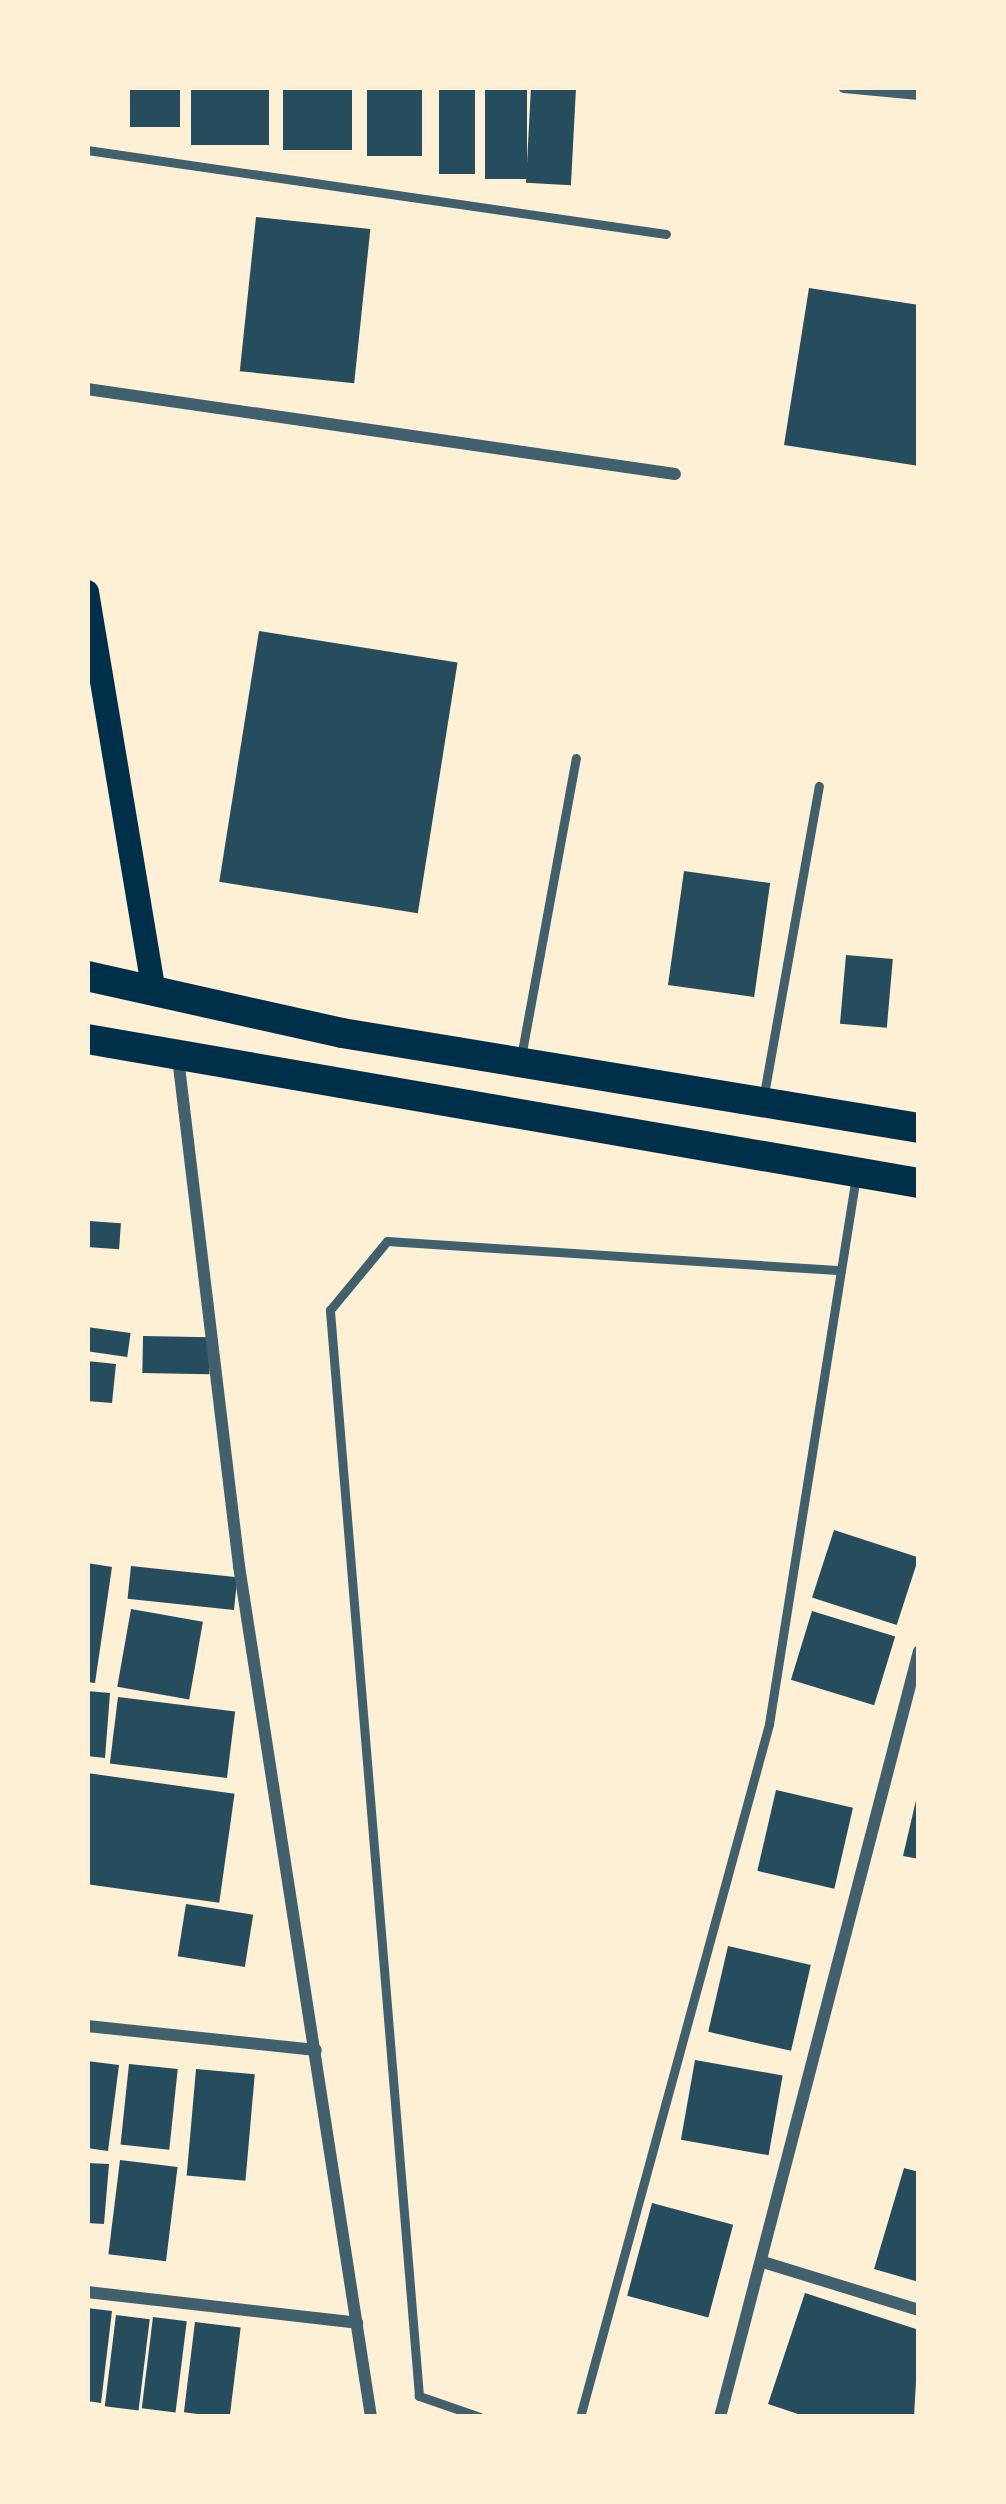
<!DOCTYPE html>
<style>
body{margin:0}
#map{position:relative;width:1006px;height:2504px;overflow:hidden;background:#fdf0d5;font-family:Ubuntu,sans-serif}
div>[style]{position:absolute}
.building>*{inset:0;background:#264d5e;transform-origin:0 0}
.service>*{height:9px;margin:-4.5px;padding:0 4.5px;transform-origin:4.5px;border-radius:4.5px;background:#3f606c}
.minor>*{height:12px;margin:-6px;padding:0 6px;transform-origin:6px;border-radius:6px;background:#3f606c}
.secondary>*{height:24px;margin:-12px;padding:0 12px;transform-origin:12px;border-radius:12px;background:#003049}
.primary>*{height:30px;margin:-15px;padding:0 15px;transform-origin:15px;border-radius:15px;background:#003049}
span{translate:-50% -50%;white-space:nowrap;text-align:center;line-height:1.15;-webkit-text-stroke:9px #fdf0d5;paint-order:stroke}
.frame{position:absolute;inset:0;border:90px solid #fdf0d5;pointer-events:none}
</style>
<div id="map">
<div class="building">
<div style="left:130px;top:87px;width:50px;height:40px"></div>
<div style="left:191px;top:87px;width:78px;height:58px"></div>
<div style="left:283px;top:87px;width:69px;height:63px"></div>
<div style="left:367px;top:87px;width:55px;height:69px"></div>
<div style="left:439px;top:87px;width:36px;height:87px"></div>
<div style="left:485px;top:87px;width:42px;height:92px"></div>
<div style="left:531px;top:87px;width:45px;height:96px;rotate:3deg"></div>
<div style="left:256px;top:217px;width:115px;height:155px;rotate:6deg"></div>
<div style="clip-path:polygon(809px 288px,919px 305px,919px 466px,784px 445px)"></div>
<div style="left:259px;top:631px;width:201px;height:254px;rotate:9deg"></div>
<div style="left:684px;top:871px;width:87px;height:115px;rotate:8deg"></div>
<div style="left:846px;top:955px;width:47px;height:69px;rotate:5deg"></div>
<div style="left:89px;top:1221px;width:32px;height:26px;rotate:4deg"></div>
<div style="left:87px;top:1327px;width:44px;height:24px;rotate:8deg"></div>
<div style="left:143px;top:1336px;width:67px;height:37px;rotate:1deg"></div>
<div style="clip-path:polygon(87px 1361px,116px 1364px,112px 1403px,87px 1401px)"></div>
<div style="left:834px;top:1530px;width:89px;height:71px;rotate:18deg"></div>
<div style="clip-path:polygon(87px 1563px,112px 1567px,95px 1683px,87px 1682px)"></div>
<div style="left:131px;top:1566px;width:107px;height:33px;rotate:6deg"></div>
<div style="left:131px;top:1609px;width:73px;height:79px;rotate:10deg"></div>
<div style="left:812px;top:1611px;width:87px;height:72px;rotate:17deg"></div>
<div style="clip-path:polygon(87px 1691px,110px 1693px,105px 1758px,87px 1756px)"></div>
<div style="left:118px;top:1697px;width:118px;height:67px;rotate:7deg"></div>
<div style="left:87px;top:1773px;width:149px;height:110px;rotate:8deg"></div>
<div style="left:776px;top:1790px;width:79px;height:83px;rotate:13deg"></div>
<div style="clip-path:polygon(917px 1796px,919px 1796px,919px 1859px,903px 1856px)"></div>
<div style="left:186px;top:1904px;width:68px;height:53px;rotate:9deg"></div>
<div style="left:728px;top:1946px;width:85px;height:88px;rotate:13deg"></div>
<div style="left:695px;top:2060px;width:89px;height:81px;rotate:10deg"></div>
<div style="clip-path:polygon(87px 2061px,119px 2065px,108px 2151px,87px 2148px)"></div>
<div style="left:129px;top:2064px;width:49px;height:81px;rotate:6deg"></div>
<div style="left:196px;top:2069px;width:59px;height:107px;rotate:5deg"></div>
<div style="left:120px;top:2160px;width:58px;height:95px;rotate:7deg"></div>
<div style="clip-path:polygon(87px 2163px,109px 2164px,104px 2224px,87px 2223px)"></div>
<div style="clip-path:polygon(904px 2168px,919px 2172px,919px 2282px,874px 2269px)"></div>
<div style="left:652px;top:2203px;width:84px;height:96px;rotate:15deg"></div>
<div style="clip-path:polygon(805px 2293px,919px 2330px,914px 2417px,807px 2417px,768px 2404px)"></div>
<div style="clip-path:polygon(87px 2308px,112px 2311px,101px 2403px,87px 2401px)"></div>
<div style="left:116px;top:2315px;width:34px;height:92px;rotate:7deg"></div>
<div style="left:153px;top:2317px;width:34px;height:92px;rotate:7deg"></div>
<div style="left:195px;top:2322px;width:46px;height:91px;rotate:7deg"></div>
</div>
<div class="service">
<div style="left:87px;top:150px;width:585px;rotate:8.25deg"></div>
<div style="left:521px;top:1057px;width:304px;rotate:-79.6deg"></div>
<div style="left:764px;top:1094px;width:313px;rotate:-79.9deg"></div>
<div style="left:480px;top:2417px;width:65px;rotate:-161deg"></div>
<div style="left:419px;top:2396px;width:1090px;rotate:-94.69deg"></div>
<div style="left:330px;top:1310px;width:89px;rotate:-50.4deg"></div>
<div style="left:387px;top:1241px;width:455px;rotate:3.7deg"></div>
<div style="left:580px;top:2417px;width:718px;rotate:-74.74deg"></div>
<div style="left:769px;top:1724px;width:555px;rotate:-80.98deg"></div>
</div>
<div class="minor">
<div style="left:844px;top:87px;width:75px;rotate:5.3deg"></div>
<div style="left:87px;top:389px;width:594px;rotate:8.23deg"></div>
<div style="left:178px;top:1058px;width:512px;rotate:83.15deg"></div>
<div style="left:239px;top:1566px;width:861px;rotate:81.18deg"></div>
<div style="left:87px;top:2026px;width:230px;rotate:6deg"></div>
<div style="left:763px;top:2262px;width:163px;rotate:17.1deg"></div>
<div style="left:87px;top:2292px;width:272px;rotate:6.5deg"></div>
<div style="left:720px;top:2417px;width:791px;rotate:-75.44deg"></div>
</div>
<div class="secondary">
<div style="left:87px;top:592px;width:399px;rotate:80.5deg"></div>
</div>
<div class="primary">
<div style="left:87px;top:976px;width:261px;rotate:12.6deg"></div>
<div style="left:342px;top:1033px;width:585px;rotate:9.35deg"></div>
<div style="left:87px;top:1039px;width:844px;rotate:9.82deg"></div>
</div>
<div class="frame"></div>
</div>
